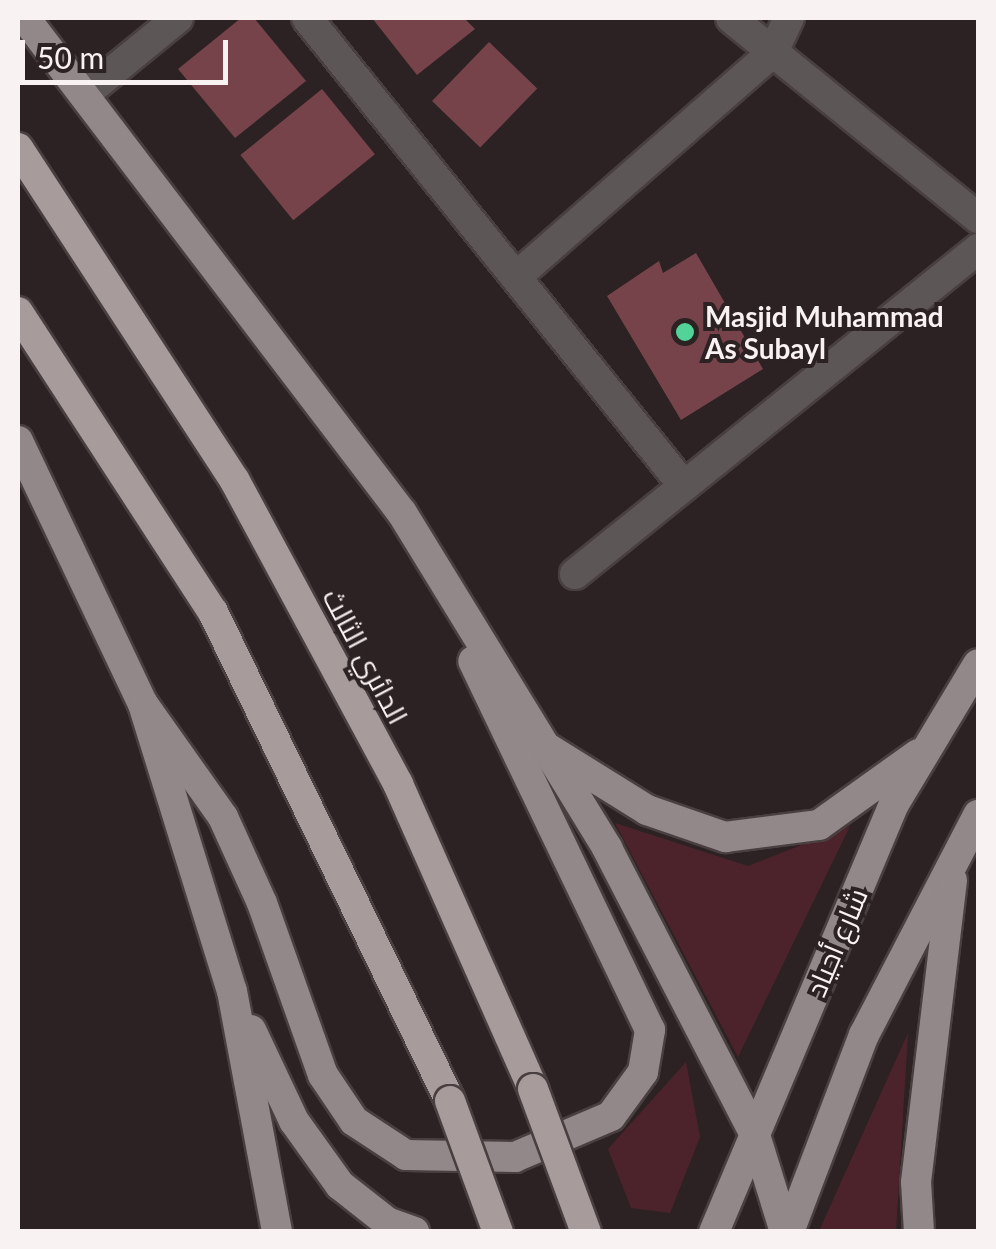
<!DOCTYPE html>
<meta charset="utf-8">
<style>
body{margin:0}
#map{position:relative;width:996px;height:1249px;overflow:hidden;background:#2c2223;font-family:Lato,Cairo,sans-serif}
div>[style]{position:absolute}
.green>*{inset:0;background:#4d232b}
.building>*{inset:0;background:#77434b;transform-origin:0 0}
.roads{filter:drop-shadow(2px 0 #493f40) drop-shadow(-2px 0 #493f40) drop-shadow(0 2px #493f40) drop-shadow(0 -2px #493f40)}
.minor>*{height:30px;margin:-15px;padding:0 15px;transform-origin:15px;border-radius:15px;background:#5c5657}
.major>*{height:30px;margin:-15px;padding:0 15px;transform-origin:15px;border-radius:15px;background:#928789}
.highway>*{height:30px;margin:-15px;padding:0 15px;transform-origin:15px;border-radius:15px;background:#a89b9c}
.bridges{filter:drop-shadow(2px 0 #493f40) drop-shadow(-2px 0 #493f40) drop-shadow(0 2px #493f40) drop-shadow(0 -2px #493f40)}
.highway-bridge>*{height:30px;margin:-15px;padding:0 15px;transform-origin:15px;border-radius:15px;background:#a89b9c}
.dots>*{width:28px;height:28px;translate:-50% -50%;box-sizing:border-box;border:5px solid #2c2223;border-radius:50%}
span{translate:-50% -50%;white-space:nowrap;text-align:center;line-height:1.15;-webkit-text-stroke:8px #2c2223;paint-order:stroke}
.poi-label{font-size:28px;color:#f9f2f3;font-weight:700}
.left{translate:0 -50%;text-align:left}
.street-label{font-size:28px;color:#f9f2f3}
.frame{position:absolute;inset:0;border:20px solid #f9f2f3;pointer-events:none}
.scale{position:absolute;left:20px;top:40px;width:208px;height:45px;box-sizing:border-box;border:5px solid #f9f2f3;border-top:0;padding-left:12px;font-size:30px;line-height:35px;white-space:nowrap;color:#f9f2f3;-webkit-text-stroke:8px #2c2223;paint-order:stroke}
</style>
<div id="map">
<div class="green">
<div style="clip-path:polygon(615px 823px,748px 866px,850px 826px,738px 1057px)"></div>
<div style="clip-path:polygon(908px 1033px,896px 1231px,819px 1231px)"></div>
<div style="clip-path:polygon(686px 1062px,700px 1137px,670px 1213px,631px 1208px,608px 1149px)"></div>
</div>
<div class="building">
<div style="clip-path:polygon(241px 18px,254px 18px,306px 81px,235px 138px,178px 69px)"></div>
<div style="clip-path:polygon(372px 18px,464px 18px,475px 29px,417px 75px)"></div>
<div style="left:489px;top:42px;width:67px;height:82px;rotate:44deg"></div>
<div style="left:322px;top:89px;width:84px;height:105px;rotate:51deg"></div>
<div style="clip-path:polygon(696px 253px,763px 369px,681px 420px,607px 296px,659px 261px,663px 273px)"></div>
</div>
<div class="roads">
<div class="minor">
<div style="left:307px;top:18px;width:601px;rotate:51.15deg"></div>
<div style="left:731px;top:18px;width:318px;rotate:39deg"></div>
<div style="left:85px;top:94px;width:120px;rotate:-39.3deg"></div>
<div style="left:516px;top:277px;width:342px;rotate:-41.2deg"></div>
<div style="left:773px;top:52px;width:38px;rotate:-65deg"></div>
<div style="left:575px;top:574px;width:518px;rotate:-38.88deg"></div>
</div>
<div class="major">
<div style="left:25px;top:18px;width:622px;rotate:52.71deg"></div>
<div style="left:402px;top:513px;width:393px;rotate:58.5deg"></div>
<div style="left:607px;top:848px;width:323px;rotate:62.7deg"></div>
<div style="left:755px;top:1135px;width:102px;rotate:72.8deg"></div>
<div style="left:18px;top:441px;width:291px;rotate:64.6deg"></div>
<div style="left:143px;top:704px;width:300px;rotate:72.8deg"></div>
<div style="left:232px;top:991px;width:245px;rotate:79.4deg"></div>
<div style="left:143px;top:704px;width:138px;rotate:54.7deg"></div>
<div style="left:223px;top:817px;width:94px;rotate:65.6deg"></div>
<div style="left:262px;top:903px;width:182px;rotate:70.5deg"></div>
<div style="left:323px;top:1075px;width:55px;rotate:56deg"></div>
<div style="left:354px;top:1121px;width:62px;rotate:33.2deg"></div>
<div style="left:406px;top:1155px;width:109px;rotate:1.1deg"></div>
<div style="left:515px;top:1157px;width:104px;rotate:-23.1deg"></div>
<div style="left:611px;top:1116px;width:54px;rotate:-54deg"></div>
<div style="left:643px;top:1072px;width:43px;rotate:-80.5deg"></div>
<div style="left:650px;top:1030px;width:409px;rotate:-115.6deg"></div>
<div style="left:549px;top:749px;width:115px;rotate:31.9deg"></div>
<div style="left:647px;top:810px;width:83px;rotate:19.1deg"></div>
<div style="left:725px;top:837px;width:95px;rotate:-7.3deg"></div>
<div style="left:819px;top:825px;width:122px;rotate:-35.6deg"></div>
<div style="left:251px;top:1030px;width:101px;rotate:64.7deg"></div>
<div style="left:294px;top:1121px;width:79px;rotate:54.3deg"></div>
<div style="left:340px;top:1185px;width:60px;rotate:38.2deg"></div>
<div style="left:387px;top:1222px;width:29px;rotate:20deg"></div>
<div style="left:714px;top:1232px;width:464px;rotate:-67.2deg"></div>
<div style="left:894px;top:804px;width:163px;rotate:-59deg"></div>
<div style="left:789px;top:1232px;width:211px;rotate:-69.2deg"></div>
<div style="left:864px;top:1035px;width:248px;rotate:-62.6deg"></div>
<div style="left:919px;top:1232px;width:50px;rotate:-93.4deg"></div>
<div style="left:916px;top:1182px;width:304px;rotate:-83.2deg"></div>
</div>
<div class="highway">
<div style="left:18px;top:148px;width:397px;rotate:56.9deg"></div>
<div style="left:235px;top:481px;width:344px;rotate:61.7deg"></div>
<div style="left:398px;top:784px;width:334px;rotate:66.1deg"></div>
<div style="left:18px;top:312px;width:358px;rotate:57deg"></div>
<div style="left:213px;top:612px;width:543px;rotate:64.14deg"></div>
</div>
</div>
<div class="bridges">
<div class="highway-bridge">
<div style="left:533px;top:1089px;width:153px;rotate:69.7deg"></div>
<div style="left:450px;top:1101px;width:140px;rotate:69.9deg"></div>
</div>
</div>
<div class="dots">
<div style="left:685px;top:332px;background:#52d397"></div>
</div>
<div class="poi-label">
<span class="left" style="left:705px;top:332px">Masjid Muhammad<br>As Subayl</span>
</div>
<div class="street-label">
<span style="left:366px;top:656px;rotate:62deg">الدائري الثالث</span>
<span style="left:836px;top:942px;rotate:-67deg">شارع أجياد</span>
</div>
<div class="frame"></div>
<div class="scale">50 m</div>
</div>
